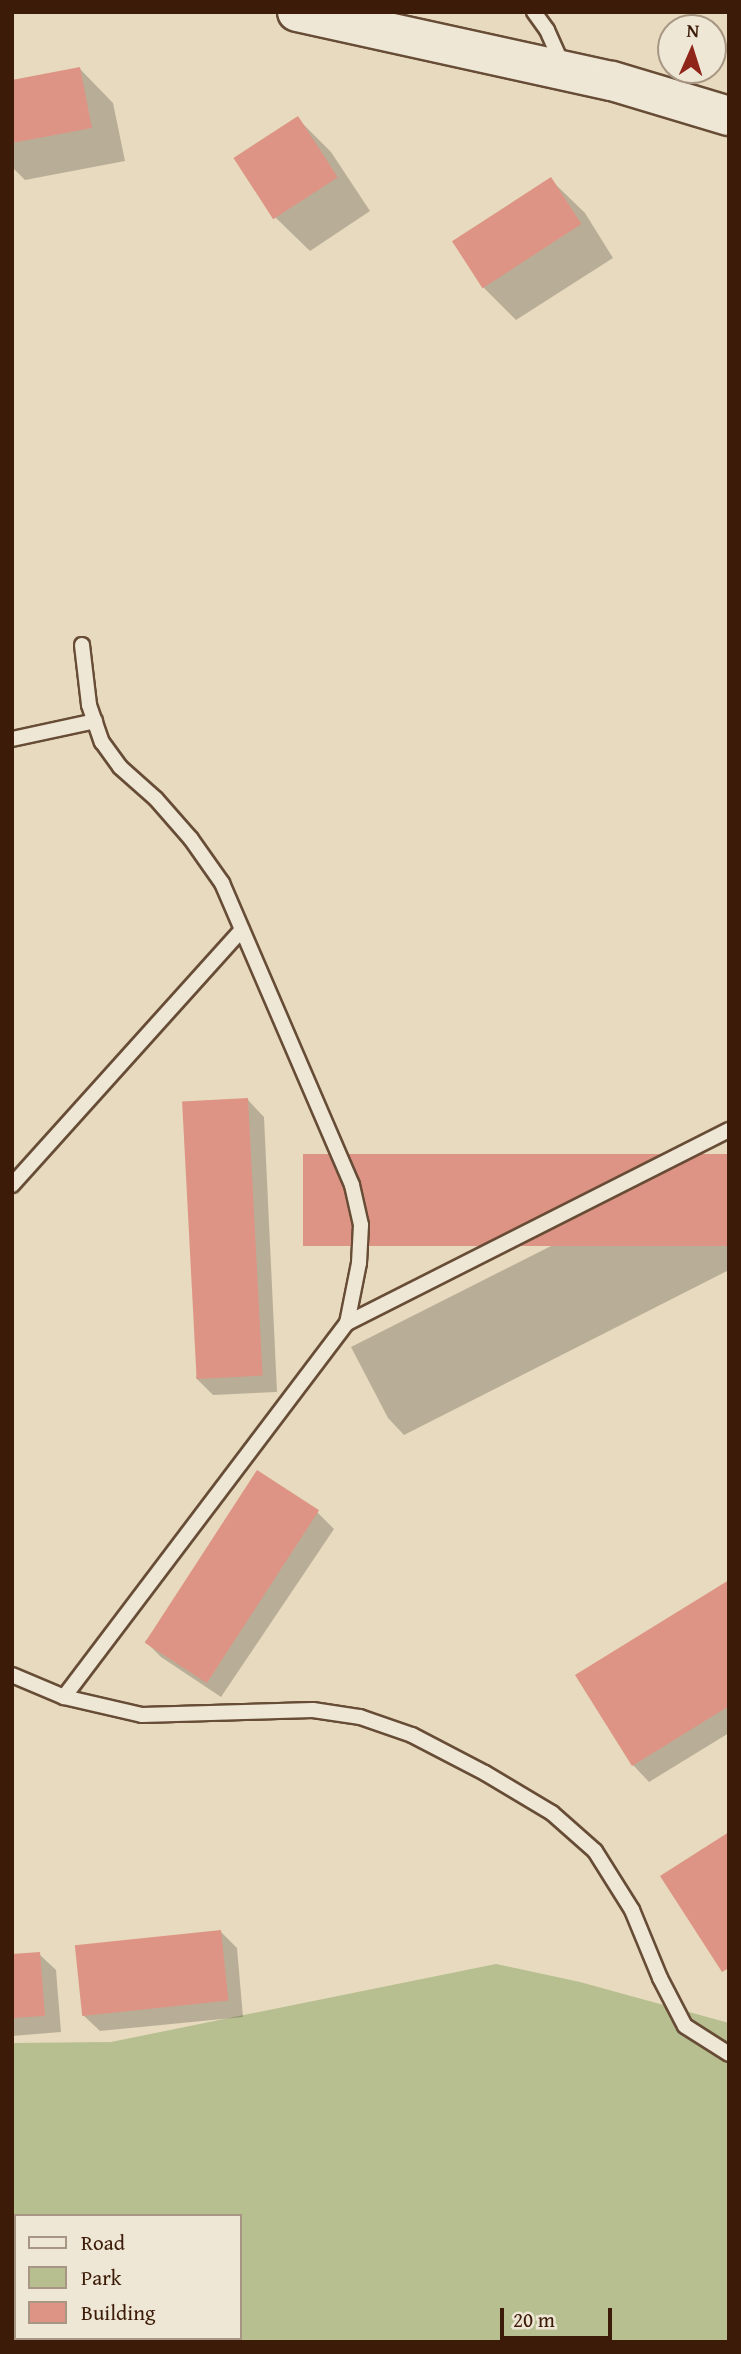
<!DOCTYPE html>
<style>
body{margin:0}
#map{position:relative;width:741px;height:2354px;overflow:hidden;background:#e7dabe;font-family:"Gentium Book Plus",serif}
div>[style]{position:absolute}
.green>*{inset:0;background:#b7bf90}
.shadow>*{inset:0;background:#0003}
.building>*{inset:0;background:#de9484;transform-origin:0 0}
.roads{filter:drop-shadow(2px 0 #674c36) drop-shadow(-2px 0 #674c36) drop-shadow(0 2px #674c36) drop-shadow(0 -2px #674c36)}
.lane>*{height:14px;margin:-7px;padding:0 7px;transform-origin:7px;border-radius:7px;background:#efe7d5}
.secondary>*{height:38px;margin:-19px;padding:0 19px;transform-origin:19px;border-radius:19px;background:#efe7d5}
span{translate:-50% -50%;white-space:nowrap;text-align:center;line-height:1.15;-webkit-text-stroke:7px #efe7d5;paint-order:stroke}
.frame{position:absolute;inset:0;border:14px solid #3c1c08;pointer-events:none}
.legend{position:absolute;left:14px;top:2214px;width:228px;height:126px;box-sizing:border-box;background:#efe7d5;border:2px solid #a79683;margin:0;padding:9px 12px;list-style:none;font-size:21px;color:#3c1c08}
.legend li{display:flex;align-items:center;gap:14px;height:35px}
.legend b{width:35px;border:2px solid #a79683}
.north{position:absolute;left:657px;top:14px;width:70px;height:70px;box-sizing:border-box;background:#efe7d5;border:2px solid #a79683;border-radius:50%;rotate:3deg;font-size:19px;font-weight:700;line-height:28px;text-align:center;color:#3c1c08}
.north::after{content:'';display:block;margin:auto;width:24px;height:32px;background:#8f2418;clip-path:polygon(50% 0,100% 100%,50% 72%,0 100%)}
.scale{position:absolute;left:500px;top:2308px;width:112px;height:32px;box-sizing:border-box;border:4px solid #3c1c08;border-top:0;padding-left:9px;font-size:21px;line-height:24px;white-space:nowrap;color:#3c1c08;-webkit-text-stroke:5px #efe7d5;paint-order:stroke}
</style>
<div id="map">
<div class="green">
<div style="clip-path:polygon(evenodd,496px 1964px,580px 1982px,729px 2023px,729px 2342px,12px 2342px,12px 2043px,111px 2042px,496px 1964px,16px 2216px,240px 2216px,240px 2338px,16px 2338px,16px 2216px)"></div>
</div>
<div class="shadow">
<div style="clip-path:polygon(80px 69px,113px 103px,125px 161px,25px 180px,12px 167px,12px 81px)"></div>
<div style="clip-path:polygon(297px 118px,331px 152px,370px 211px,310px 251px,276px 218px)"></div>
<div style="clip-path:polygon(551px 180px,585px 213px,613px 258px,516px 320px,482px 286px)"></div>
<div style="clip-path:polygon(248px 1100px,264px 1117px,277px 1392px,213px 1395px,196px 1378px)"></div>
<div style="clip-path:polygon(729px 1156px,729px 1270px,404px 1435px,388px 1418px,351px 1347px)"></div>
<div style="clip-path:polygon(317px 1512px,334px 1529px,221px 1697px,161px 1657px,145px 1641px)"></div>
<div style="clip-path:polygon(729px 1582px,729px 1733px,649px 1782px,633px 1765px)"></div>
<div style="clip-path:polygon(220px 1931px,237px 1948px,243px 2017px,100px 2031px,83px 2015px)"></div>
<div style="clip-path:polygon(39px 1954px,56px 1970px,61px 2032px,12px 2036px,12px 1956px)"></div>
</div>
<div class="building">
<div style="clip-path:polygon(80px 67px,92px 128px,12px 143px,12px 80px)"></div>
<div style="left:298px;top:116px;width:73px;height:77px;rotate:57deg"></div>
<div style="left:551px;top:177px;width:56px;height:118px;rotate:57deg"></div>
<div style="left:248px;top:1098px;width:278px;height:66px;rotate:87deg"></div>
<div style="left:729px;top:1154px;width:92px;height:426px;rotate:90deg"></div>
<div style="left:257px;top:1470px;width:74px;height:206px;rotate:33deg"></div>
<div style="clip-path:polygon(729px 1580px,729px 1706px,632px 1766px,575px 1675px)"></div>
<div style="clip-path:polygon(729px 1832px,729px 1968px,722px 1972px,660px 1876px)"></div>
<div style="left:221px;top:1930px;width:71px;height:147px;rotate:84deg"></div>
<div style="clip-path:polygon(40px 1952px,45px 2016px,12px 2018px,12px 1954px)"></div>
</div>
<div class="roads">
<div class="lane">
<div style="left:534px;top:12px;width:22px;rotate:54deg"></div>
<div style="left:547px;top:30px;width:39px;rotate:66deg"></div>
<div style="left:82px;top:645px;width:60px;rotate:83.3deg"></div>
<div style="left:89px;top:705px;width:39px;rotate:71deg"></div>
<div style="left:102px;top:742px;width:31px;rotate:54deg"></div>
<div style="left:120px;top:767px;width:48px;rotate:41.6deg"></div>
<div style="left:156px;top:799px;width:53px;rotate:48.8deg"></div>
<div style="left:191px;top:839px;width:54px;rotate:54.8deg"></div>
<div style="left:222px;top:883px;width:329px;rotate:66.7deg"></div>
<div style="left:352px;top:1185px;width:41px;rotate:77.3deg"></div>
<div style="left:361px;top:1225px;width:38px;rotate:93deg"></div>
<div style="left:359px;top:1263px;width:61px;rotate:101.3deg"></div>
<div style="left:12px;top:739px;width:85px;rotate:-12.2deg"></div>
<div style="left:12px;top:1185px;width:343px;rotate:-48deg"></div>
<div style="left:12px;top:1675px;width:56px;rotate:22.9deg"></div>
<div style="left:64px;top:1697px;width:80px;rotate:13deg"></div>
<div style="left:142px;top:1715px;width:171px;rotate:-1.7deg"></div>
<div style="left:313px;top:1710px;width:48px;rotate:8.5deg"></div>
<div style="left:360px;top:1717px;width:55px;rotate:19.1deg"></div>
<div style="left:412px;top:1735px;width:82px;rotate:27.5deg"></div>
<div style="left:485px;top:1773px;width:78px;rotate:30.8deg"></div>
<div style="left:552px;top:1813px;width:57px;rotate:41.5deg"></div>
<div style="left:595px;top:1851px;width:70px;rotate:57.9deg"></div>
<div style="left:632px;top:1910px;width:74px;rotate:67.6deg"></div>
<div style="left:660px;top:1978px;width:54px;rotate:62.5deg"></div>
<div style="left:685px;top:2026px;width:52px;rotate:32.5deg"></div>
<div style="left:64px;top:1697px;width:469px;rotate:-52.9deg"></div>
<div style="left:347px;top:1323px;width:428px;rotate:-26.8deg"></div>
</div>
<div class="secondary">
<div style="left:297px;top:12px;width:322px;rotate:12.4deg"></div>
<div style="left:612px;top:81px;width:122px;rotate:16.7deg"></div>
</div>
</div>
<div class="frame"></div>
<ul class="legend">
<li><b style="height:9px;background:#efe7d5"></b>Road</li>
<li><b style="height:19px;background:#b7bf90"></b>Park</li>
<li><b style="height:19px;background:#de9484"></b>Building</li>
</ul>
<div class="north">N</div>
<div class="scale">20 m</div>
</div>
